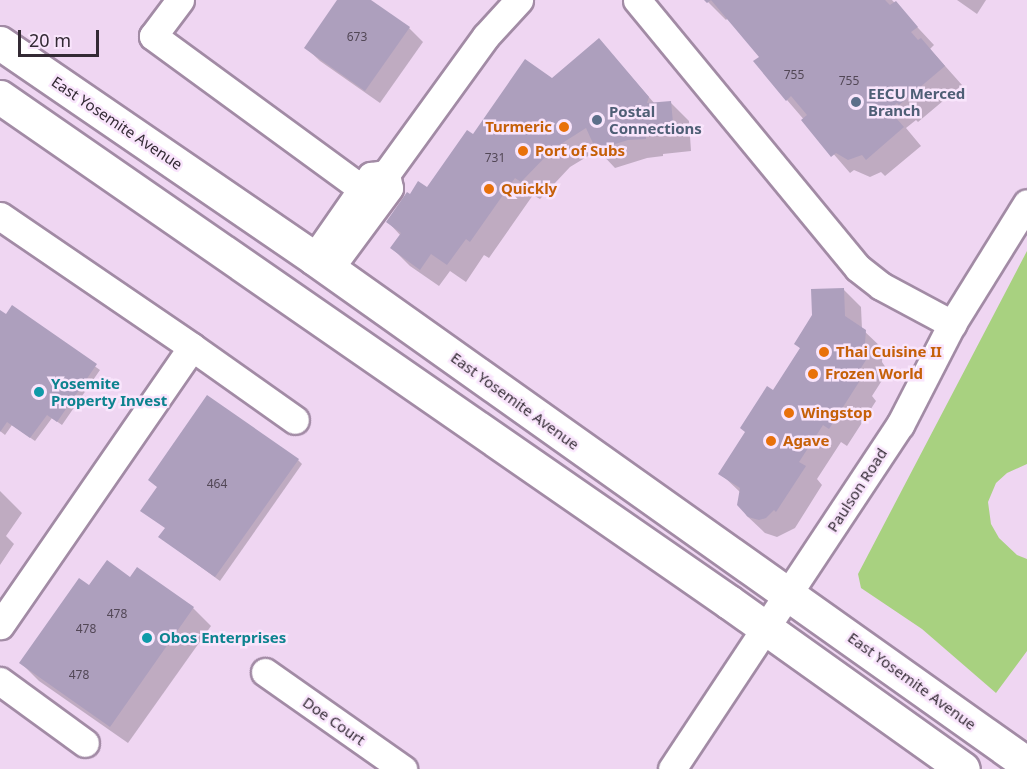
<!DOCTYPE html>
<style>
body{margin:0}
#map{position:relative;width:1027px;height:769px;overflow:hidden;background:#efd6f2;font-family:"Noto Sans",sans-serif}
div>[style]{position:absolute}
.green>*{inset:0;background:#a8d180}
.shadow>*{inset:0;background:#0003}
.building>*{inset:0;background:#ad9fbd}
.roads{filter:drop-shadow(2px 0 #a28ba5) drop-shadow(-2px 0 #a28ba5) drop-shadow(0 2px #a28ba5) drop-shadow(0 -2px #a28ba5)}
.minor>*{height:27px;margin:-13.5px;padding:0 13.5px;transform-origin:13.5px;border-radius:13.5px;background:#fff}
.major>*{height:33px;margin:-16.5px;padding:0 16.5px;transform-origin:16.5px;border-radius:16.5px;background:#fff}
.dots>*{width:16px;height:16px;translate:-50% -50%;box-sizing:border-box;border:3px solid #f9e5fc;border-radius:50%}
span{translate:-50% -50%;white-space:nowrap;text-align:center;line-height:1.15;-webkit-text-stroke:5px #f9e5fc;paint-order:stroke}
.number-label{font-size:12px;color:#524756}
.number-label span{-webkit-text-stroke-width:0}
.service-label{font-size:15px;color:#4e5e75;font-weight:700}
.left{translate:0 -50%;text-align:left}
.street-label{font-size:15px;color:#332a34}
.food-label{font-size:15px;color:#c56008;font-weight:700}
.right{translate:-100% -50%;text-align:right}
.culture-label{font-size:15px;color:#0d838f;font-weight:700}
.scale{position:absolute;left:18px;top:30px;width:81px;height:27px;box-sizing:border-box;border:3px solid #332a34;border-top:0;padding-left:8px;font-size:18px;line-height:21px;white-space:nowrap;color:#332a34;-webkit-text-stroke:4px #f9e5fc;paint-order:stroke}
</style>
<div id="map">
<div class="green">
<div style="clip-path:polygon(1027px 251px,1027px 464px,1007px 473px,996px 483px,988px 502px,991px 524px,999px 538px,1017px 555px,1027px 559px,1027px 651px,996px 693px,922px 629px,861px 588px,858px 574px)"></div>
</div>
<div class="shadow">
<div style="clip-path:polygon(339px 0,369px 0,409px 28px,423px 42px,380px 103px,320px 61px,306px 48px)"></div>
<div style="clip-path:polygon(706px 0,892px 0,934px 45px,930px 49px,962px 85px,918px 122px,916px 120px,906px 128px,921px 146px,885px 176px,881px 172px,870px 177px,854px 170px,850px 173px,787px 100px,761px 57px,728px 18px,726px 20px)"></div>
<div style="clip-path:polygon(957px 0,986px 0,977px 14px)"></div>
<div style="clip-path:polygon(599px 40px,655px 104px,671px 103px,689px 121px,691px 151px,663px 154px,663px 156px,647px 158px,615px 168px,598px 150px,570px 167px,540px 199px,533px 195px,489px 258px,484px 255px,466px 282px,450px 271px,439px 286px,410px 266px,392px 248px,401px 236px,388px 222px,427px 189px,473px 136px,552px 80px)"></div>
<div style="clip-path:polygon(843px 289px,861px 307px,862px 329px,883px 349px,882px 362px,888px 371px,872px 396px,876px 401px,847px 446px,841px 442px,817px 479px,822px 485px,795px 528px,777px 537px,765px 533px,746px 515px,741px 493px,720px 473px,801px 349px,796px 344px)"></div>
<div style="clip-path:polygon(12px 307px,100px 370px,62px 425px,52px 418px,35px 441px,12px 425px,5px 435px,0 431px,0 312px,6px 316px)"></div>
<div style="clip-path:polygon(298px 460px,302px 464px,220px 581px,160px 537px)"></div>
<div style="clip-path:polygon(0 491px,22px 513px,6px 536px,14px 544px,0 565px)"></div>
<div style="clip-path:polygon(90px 587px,193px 608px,211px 626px,128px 743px,39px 681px,21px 663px)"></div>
</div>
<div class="building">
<div style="clip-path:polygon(337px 0,371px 0,410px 27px,365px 91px,304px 48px)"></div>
<div style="clip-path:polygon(704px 0,885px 0,890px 5px,896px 1px,918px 27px,911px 32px,918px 40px,921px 38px,945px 66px,899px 105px,897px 103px,889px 110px,904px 127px,866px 160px,862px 155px,848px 160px,836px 153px,831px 157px,801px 120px,807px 115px,791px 96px,786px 101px,753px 61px,759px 57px,711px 0,707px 3px)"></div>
<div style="clip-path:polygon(599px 38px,649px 97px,647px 103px,671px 101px,674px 134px,646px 136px,646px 139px,628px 140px,596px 150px,586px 128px,553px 149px,521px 182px,515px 178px,470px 242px,466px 239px,447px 265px,431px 254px,420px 270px,390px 248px,401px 233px,386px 222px,407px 192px,410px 194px,418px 181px,427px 187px,467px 130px,473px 134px,525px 59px,552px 78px)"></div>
<div style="clip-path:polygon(844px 288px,845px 316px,866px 330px,865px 343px,871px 352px,854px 379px,859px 382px,829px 429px,823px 425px,799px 462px,806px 466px,776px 512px,774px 510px,766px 518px,759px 520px,748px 517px,737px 505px,740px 488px,718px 474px,745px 432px,740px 428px,767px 386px,773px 390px,800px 348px,794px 344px,812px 315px,811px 289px)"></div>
<div style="clip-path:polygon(12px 305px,97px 364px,57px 422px,47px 415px,30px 438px,7px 422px,0 432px,0 310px,6px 314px)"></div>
<div style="clip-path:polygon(207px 395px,299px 459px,215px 577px,158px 537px,165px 528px,140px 511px,157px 487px,148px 480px)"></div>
<div style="clip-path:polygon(107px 560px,130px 577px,137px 567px,194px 607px,110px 727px,19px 663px,79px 578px,89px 585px)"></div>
</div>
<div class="roads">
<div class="minor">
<div style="left:180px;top:0;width:45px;rotate:126.9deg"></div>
<div style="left:153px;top:36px;width:259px;rotate:36.2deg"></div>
<div style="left:637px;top:0;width:347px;rotate:50.5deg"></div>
<div style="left:858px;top:268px;width:29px;rotate:38deg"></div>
<div style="left:881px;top:286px;width:81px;rotate:28.2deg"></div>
<div style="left:386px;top:174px;width:170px;rotate:-54.1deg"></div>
<div style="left:486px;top:36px;width:49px;rotate:-47.5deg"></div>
<div style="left:0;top:216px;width:232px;rotate:34.3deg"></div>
<div style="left:192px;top:347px;width:338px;rotate:124.6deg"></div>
<div style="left:314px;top:258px;width:100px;rotate:-55.2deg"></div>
<div style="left:371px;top:176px;width:15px;rotate:-8deg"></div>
<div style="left:386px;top:174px;width:14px;rotate:78deg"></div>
<div style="left:389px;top:188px;width:101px;rotate:126.5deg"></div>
<div style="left:192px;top:347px;width:126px;rotate:35.3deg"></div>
<div style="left:265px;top:672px;width:169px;rotate:35.1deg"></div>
<div style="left:0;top:681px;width:105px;rotate:36.1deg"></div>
<div style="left:672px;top:769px;width:413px;rotate:-56.5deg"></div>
<div style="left:900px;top:425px;width:114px;rotate:-62.8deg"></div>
<div style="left:952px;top:324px;width:142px;rotate:-58.2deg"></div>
</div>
<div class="major">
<div style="left:0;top:43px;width:381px;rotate:34.4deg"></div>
<div style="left:314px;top:258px;width:874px;rotate:35.36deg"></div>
<div style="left:0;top:97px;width:887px;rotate:34.71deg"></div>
<div style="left:729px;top:602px;width:287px;rotate:35.5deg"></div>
</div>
</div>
<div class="dots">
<div style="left:856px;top:102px;background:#5c6f8a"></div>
<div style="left:597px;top:120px;background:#5c6f8a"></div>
<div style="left:564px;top:127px;background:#e8710a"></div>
<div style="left:523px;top:151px;background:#e8710a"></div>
<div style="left:489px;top:189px;background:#e8710a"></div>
<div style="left:824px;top:352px;background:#e8710a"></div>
<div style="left:813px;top:374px;background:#e8710a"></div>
<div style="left:39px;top:392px;background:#0f9aa8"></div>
<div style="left:789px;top:413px;background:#e8710a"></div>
<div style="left:771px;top:441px;background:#e8710a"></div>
<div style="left:147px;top:638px;background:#0f9aa8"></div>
</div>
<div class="number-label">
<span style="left:357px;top:37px">673</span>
<span style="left:794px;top:75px">755</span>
<span style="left:849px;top:81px">755</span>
<span style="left:495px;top:158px">731</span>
<span style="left:217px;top:484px">464</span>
<span style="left:117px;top:614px">478</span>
<span style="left:86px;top:629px">478</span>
<span style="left:79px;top:675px">478</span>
</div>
<div class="service-label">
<span class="left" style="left:868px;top:102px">EECU Merced<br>Branch</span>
<span class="left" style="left:609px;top:120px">Postal<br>Connections</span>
</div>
<div class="street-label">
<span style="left:117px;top:123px;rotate:34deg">East Yosemite Avenue</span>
<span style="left:515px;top:401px;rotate:36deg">East Yosemite Avenue</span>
<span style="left:857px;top:490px;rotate:-57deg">Paulson Road</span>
<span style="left:912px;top:681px;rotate:36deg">East Yosemite Avenue</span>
<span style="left:334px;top:721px;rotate:35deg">Doe Court</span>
</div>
<div class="food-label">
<span class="right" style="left:552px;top:127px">Turmeric</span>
<span class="left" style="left:535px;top:151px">Port of Subs</span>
<span class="left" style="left:501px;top:189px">Quickly</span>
<span class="left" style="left:836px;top:352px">Thai Cuisine II</span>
<span class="left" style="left:825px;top:374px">Frozen World</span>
<span class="left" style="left:801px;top:413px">Wingstop</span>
<span class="left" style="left:783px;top:441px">Agave</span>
</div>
<div class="culture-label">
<span class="left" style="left:51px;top:392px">Yosemite<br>Property Invest</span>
<span class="left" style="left:159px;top:638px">Obos Enterprises</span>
</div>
<div class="scale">20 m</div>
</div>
